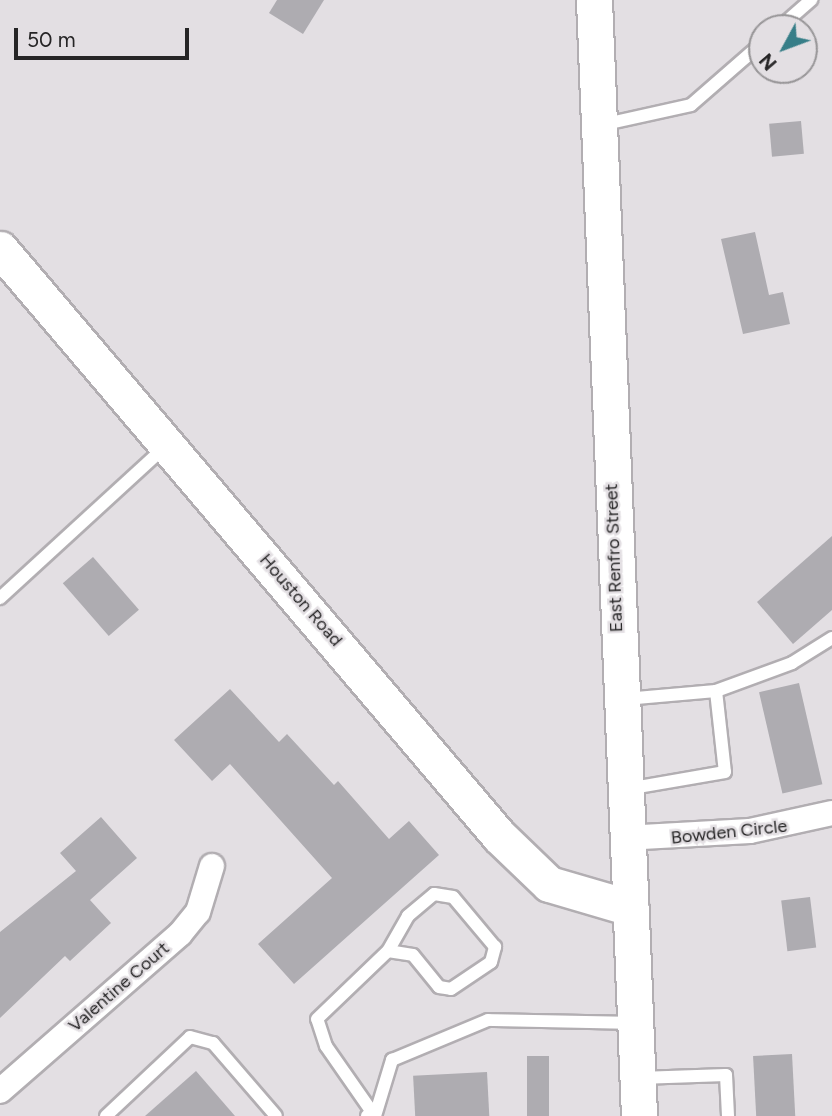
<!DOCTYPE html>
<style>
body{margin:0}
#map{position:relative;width:832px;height:1116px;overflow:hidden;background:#e3dfe3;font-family:Figtree,sans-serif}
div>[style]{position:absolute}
.building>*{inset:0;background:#aeacb1;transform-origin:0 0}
.roads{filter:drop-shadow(2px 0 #b2aeb2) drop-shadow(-2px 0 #b2aeb2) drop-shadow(0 2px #b2aeb2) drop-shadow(0 -2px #b2aeb2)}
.lane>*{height:12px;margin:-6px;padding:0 6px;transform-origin:6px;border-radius:6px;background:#fff}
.street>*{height:24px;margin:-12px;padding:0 12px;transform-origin:12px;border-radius:12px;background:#fff}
.secondary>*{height:35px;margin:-17.5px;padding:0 17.5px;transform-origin:17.5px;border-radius:17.5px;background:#fff}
span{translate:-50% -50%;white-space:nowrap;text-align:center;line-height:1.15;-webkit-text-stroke:5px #e3dfe3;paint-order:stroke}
.street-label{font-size:18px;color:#262526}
.north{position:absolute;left:748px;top:14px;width:70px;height:70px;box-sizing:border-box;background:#e3dfe3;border:2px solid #979597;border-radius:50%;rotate:229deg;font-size:19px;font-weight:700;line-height:28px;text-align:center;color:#262526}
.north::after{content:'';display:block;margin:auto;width:24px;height:32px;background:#377e88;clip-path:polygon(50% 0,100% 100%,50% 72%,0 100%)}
.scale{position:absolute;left:14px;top:28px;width:175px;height:32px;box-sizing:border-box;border:4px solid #262526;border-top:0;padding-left:9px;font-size:21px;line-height:24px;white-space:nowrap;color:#262526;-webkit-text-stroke:5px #e3dfe3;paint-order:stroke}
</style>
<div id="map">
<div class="building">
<div style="clip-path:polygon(277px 0,324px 0,303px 34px,269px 13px)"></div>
<div style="left:801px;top:121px;width:33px;height:32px;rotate:85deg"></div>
<div style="clip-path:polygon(755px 232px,769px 295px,783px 292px,790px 324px,743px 334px,721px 239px)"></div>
<div style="clip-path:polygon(832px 536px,832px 610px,793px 644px,757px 602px)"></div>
<div style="left:93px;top:557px;width:70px;height:40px;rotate:49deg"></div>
<div style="left:799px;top:683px;width:104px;height:41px;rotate:77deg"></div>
<div style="clip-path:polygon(230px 689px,279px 742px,287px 734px,334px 785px,338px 781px,389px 839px,409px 821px,439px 855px,294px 984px,258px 944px,332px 878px,230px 764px,212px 781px,174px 740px)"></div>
<div style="clip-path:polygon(101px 817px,137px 858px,90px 900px,111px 923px,70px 961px,65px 956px,0 1018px,0 932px,76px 871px,60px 853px)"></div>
<div style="left:810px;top:897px;width:51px;height:29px;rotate:83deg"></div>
<div style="left:792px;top:1054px;width:62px;height:39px;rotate:87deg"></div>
<div style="left:527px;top:1056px;width:22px;height:60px"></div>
<div style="clip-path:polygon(196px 1071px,235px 1116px,145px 1116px)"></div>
<div style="left:487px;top:1072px;width:44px;height:74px;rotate:87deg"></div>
</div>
<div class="roads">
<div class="lane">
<div style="left:779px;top:28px;width:43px;rotate:-41.2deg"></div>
<div style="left:601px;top:125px;width:92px;rotate:-12.5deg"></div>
<div style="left:691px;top:105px;width:94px;rotate:-41.1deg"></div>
<div style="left:0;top:598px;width:224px;rotate:-42.5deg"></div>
<div style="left:716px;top:691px;width:81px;rotate:-20.2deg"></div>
<div style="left:792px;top:663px;width:47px;rotate:-32deg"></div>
<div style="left:625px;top:699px;width:91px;rotate:-5deg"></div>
<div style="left:716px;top:691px;width:81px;rotate:83.7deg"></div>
<div style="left:725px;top:772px;width:99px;rotate:170.2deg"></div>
<div style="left:639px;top:1078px;width:87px;rotate:-2deg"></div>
<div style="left:726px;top:1075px;width:41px;rotate:87.2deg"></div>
<div style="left:106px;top:1116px;width:115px;rotate:-43.2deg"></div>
<div style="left:190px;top:1037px;width:24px;rotate:15deg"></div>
<div style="left:213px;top:1043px;width:96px;rotate:49.2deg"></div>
<div style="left:367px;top:1116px;width:6px;rotate:-39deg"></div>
<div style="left:372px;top:1112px;width:80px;rotate:-124.9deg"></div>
<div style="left:326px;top:1046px;width:28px;rotate:-108deg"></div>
<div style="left:317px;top:1019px;width:98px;rotate:-43.8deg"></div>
<div style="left:388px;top:951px;width:25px;rotate:9deg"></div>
<div style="left:413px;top:955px;width:41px;rotate:50.9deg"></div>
<div style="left:439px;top:987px;width:12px;rotate:9deg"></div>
<div style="left:451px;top:989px;width:48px;rotate:-34deg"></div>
<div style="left:491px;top:962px;width:16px;rotate:-75deg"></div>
<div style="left:495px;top:947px;width:65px;rotate:-130deg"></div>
<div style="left:453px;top:897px;width:19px;rotate:-171deg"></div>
<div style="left:434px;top:894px;width:34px;rotate:140deg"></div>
<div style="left:408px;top:916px;width:40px;rotate:119.7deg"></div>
<div style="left:375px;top:1116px;width:59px;rotate:-73.1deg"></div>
<div style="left:392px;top:1060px;width:104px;rotate:-22.6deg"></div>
<div style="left:488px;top:1020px;width:143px;rotate:1.2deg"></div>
</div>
<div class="street">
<div style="left:624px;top:838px;width:126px;rotate:-3.2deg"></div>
<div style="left:750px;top:831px;width:84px;rotate:-12.4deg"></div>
<div style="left:0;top:1091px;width:239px;rotate:-41.1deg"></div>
<div style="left:180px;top:934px;width:28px;rotate:-51deg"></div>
<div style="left:198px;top:912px;width:48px;rotate:-73.1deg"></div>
</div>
<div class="secondary">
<div style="left:594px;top:0;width:1117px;rotate:87.69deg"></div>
<div style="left:0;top:249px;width:770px;rotate:49.63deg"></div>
<div style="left:499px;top:836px;width:69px;rotate:43.8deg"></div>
<div style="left:549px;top:884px;width:85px;rotate:16.3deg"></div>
</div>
</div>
<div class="street-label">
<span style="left:614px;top:558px;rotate:-92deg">East Renfro Street</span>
<span style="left:301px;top:600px;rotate:49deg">Houston Road</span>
<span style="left:729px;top:832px;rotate:-6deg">Bowden Circle</span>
<span style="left:119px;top:987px;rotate:-41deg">Valentine Court</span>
</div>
<div class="north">N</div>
<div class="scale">50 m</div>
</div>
